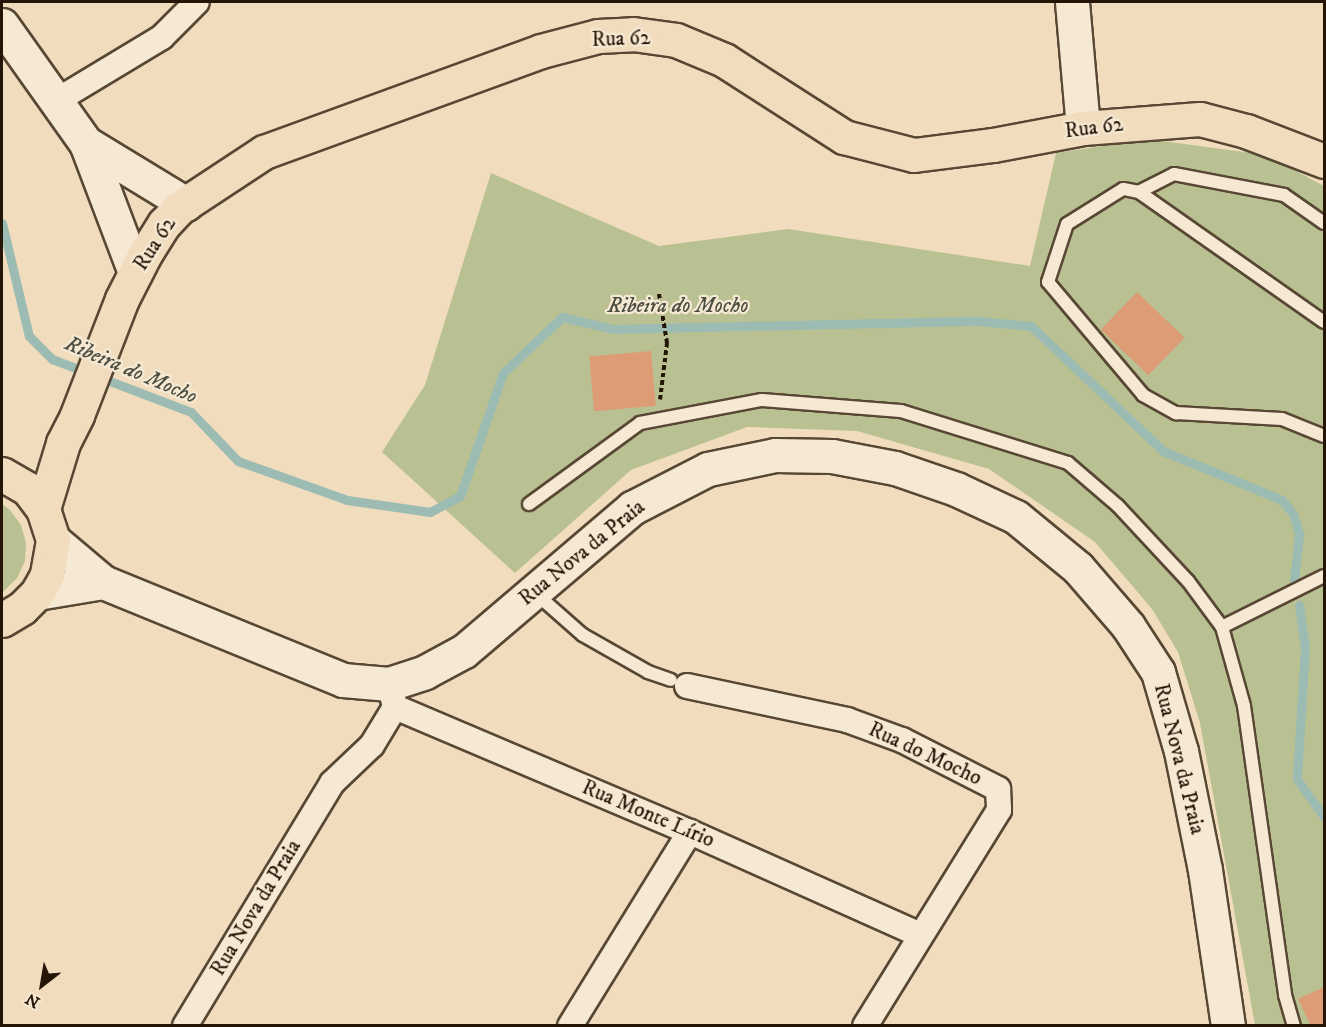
<!DOCTYPE html>
<meta charset="utf-8">
<style>
body{margin:0}
#map{position:relative;width:1326px;height:1027px;overflow:hidden;background:#f1ddbd;font-family:"IM FELL DW Pica",serif}
div>[style]{position:absolute}
.green>*{inset:0;background:#b9c192}
.stream>*{height:9px;margin:-4.5px;padding:0 4.5px;transform-origin:4.5px;border-radius:4.5px;background:#9bbbb3}
.building>*{inset:0;background:#dd9b76;transform-origin:0 0}
.path>*{height:4px;margin-top:-2px;transform-origin:0;background:repeating-linear-gradient(90deg,#241507 0 4.5px,transparent 0 7.5px)}
.roads{filter:drop-shadow(2px 0 #574734) drop-shadow(-2px 0 #574734) drop-shadow(0 2px #574734) drop-shadow(0 -2px #574734)}
.lane>*{height:12px;margin:-6px;padding:0 6px;transform-origin:6px;border-radius:6px;background:#f6e9d4}
.street>*{height:24px;margin:-12px;padding:0 12px;transform-origin:12px;border-radius:12px;background:#f6e9d4}
.secondary>*{height:33px;margin:-16.5px;padding:0 16.5px;transform-origin:16.5px;border-radius:16.5px;background:#f6e9d4}
.primary>*{height:33px;margin:-16.5px;padding:0 16.5px;transform-origin:16.5px;border-radius:16.5px;background:#f1ddbd}
span{translate:-50% -50%;white-space:nowrap;text-align:center;line-height:1.15;-webkit-text-stroke:4.5px #f6e9d4;paint-order:stroke}
.street-label{font-size:21px;color:#241507}
.water-label{font-size:22px;color:#4e4f43;font-style:italic}
.frame{position:absolute;inset:0;border:3px solid #241507;pointer-events:none}
.north{position:absolute;left:12px;top:955px;width:60px;height:60px;-webkit-text-stroke:4px #f6e9d4;paint-order:stroke;rotate:211deg;font-size:16px;font-weight:700;line-height:24px;text-align:center;color:#241507}
.north::after{content:'';display:block;margin:auto;width:21px;height:27px;background:#241507;clip-path:polygon(50% 0,100% 100%,50% 72%,0 100%)}
</style>
<div id="map">
<div class="green">
<div style="clip-path:polygon(1147px 139px,1267px 155px,1324px 186px,1324px 1025px,1255px 1025px,1200px 723px,1178px 652px,1152px 609px,1095px 542px,989px 469px,857px 431px,747px 427px,631px 470px,515px 573px,382px 452px,425px 385px,491px 173px,659px 246px,788px 229px,1030px 266px,1056px 153px)"></div>
<div style="clip-path:polygon(2px 504px,10px 510px,21px 525px,26px 543px,25px 561px,17px 578px,2px 593px)"></div>
</div>
<div class="stream">
<div style="left:2px;top:223px;width:116px;rotate:76.6deg"></div>
<div style="left:29px;top:336px;width:33px;rotate:45deg"></div>
<div style="left:52px;top:359px;width:149px;rotate:20.9deg"></div>
<div style="left:191px;top:412px;width:68px;rotate:46.2deg"></div>
<div style="left:238px;top:461px;width:116px;rotate:19.7deg"></div>
<div style="left:347px;top:500px;width:84px;rotate:8.2deg"></div>
<div style="left:430px;top:512px;width:34px;rotate:-28deg"></div>
<div style="left:460px;top:496px;width:130px;rotate:-70.7deg"></div>
<div style="left:503px;top:373px;width:81px;rotate:-43.5deg"></div>
<div style="left:562px;top:317px;width:52px;rotate:13.2deg"></div>
<div style="left:613px;top:329px;width:365px;rotate:-1.3deg"></div>
<div style="left:978px;top:321px;width:53px;rotate:5.4deg"></div>
<div style="left:1031px;top:326px;width:182px;rotate:43.4deg"></div>
<div style="left:1163px;top:451px;width:129px;rotate:22.4deg"></div>
<div style="left:1282px;top:500px;width:18px;rotate:52deg"></div>
<div style="left:1293px;top:514px;width:21px;rotate:73deg"></div>
<div style="left:1299px;top:534px;width:46px;rotate:96.2deg"></div>
<div style="left:1299px;top:605px;width:42px;rotate:81.9deg"></div>
<div style="left:1305px;top:647px;width:132px;rotate:93.5deg"></div>
<div style="left:1297px;top:779px;width:47px;rotate:54.6deg"></div>
</div>
<div class="building">
<div style="left:1137px;top:292px;width:66px;height:52px;rotate:44deg"></div>
<div style="left:651px;top:351px;width:55px;height:62px;rotate:85deg"></div>
<div style="clip-path:polygon(1324px 987px,1324px 1026px,1311px 1026px,1298px 999px)"></div>
</div>
<div class="path">
<div style="left:659px;top:294px;width:50px;rotate:80.7deg"></div>
<div style="left:667px;top:343px;width:57px;rotate:97deg"></div>
</div>
<div class="roads">
<div class="lane">
<div style="left:1139px;top:192px;width:226px;rotate:35.1deg"></div>
<div style="left:1324px;top:223px;width:49px;rotate:-145deg"></div>
<div style="left:1284px;top:195px;width:112px;rotate:-169.2deg"></div>
<div style="left:1174px;top:174px;width:39px;rotate:153deg"></div>
<div style="left:1139px;top:192px;width:16px;rotate:-169deg"></div>
<div style="left:1123px;top:189px;width:66px;rotate:148deg"></div>
<div style="left:1067px;top:224px;width:61px;rotate:108.1deg"></div>
<div style="left:1048px;top:282px;width:148px;rotate:49.9deg"></div>
<div style="left:1143px;top:395px;width:38px;rotate:29deg"></div>
<div style="left:1176px;top:413px;width:106px;rotate:3.2deg"></div>
<div style="left:1282px;top:419px;width:45px;rotate:22deg"></div>
<div style="left:529px;top:504px;width:137px;rotate:-36.1deg"></div>
<div style="left:640px;top:423px;width:124px;rotate:-10.7deg"></div>
<div style="left:762px;top:400px;width:139px;rotate:4.5deg"></div>
<div style="left:901px;top:411px;width:175px;rotate:17.3deg"></div>
<div style="left:1068px;top:463px;width:66px;rotate:40.7deg"></div>
<div style="left:1118px;top:506px;width:103px;rotate:47deg"></div>
<div style="left:1188px;top:581px;width:57px;rotate:53.5deg"></div>
<div style="left:1222px;top:627px;width:82px;rotate:74.4deg"></div>
<div style="left:1244px;top:706px;width:292px;rotate:81.9deg"></div>
<div style="left:1285px;top:995px;width:32px;rotate:74deg"></div>
<div style="left:534px;top:592px;width:65px;rotate:41.3deg"></div>
<div style="left:583px;top:635px;width:75px;rotate:29.6deg"></div>
<div style="left:648px;top:672px;width:24px;rotate:19deg"></div>
<div style="left:1222px;top:627px;width:114px;rotate:-26.6deg"></div>
</div>
<div class="street">
<div style="left:56px;top:101px;width:124px;rotate:-31.1deg"></div>
<div style="left:162px;top:37px;width:49px;rotate:-45deg"></div>
<div style="left:389px;top:684px;width:24px;rotate:75deg"></div>
<div style="left:395px;top:707px;width:320px;rotate:23deg"></div>
<div style="left:690px;top:832px;width:252px;rotate:24.1deg"></div>
<div style="left:687px;top:686px;width:164px;rotate:12deg"></div>
<div style="left:847px;top:720px;width:59px;rotate:20deg"></div>
<div style="left:902px;top:740px;width:108px;rotate:27deg"></div>
<div style="left:998px;top:789px;width:21px;rotate:87deg"></div>
<div style="left:999px;top:810px;width:254px;rotate:121.8deg"></div>
<div style="left:185px;top:1026px;width:284px;rotate:-58.8deg"></div>
<div style="left:332px;top:783px;width:55px;rotate:-43.5deg"></div>
<div style="left:372px;top:745px;width:44px;rotate:-58.8deg"></div>
<div style="left:570px;top:1026px;width:228px;rotate:-58.3deg"></div>
</div>
<div class="secondary">
<div style="left:1072px;top:2px;width:126px;rotate:85deg"></div>
<div style="left:2px;top:25px;width:145px;rotate:54.6deg"></div>
<div style="left:86px;top:143px;width:139px;rotate:69.3deg"></div>
<div style="left:86px;top:143px;width:117px;rotate:31.4deg"></div>
<div style="left:53px;top:540px;width:65px;rotate:40deg"></div>
<div style="left:103px;top:582px;width:259px;rotate:22.2deg"></div>
<div style="left:343px;top:680px;width:46px;rotate:5deg"></div>
<div style="left:389px;top:684px;width:38px;rotate:-18deg"></div>
<div style="left:425px;top:672px;width:44px;rotate:-28.3deg"></div>
<div style="left:464px;top:651px;width:221px;rotate:-40.4deg"></div>
<div style="left:632px;top:508px;width:85px;rotate:-27.2deg"></div>
<div style="left:708px;top:469px;width:68px;rotate:-11.8deg"></div>
<div style="left:775px;top:455px;width:57px;rotate:1deg"></div>
<div style="left:832px;top:456px;width:64px;rotate:10.8deg"></div>
<div style="left:895px;top:468px;width:65px;rotate:19deg"></div>
<div style="left:956px;top:489px;width:66px;rotate:25deg"></div>
<div style="left:1016px;top:517px;width:80px;rotate:39.4deg"></div>
<div style="left:1078px;top:568px;width:77px;rotate:49.2deg"></div>
<div style="left:1128px;top:626px;width:55px;rotate:56.9deg"></div>
<div style="left:1158px;top:672px;width:82px;rotate:73.8deg"></div>
<div style="left:1181px;top:751px;width:121px;rotate:78.6deg"></div>
<div style="left:1205px;top:870px;width:158px;rotate:81.6deg"></div>
<div style="left:37px;top:593px;width:67px;rotate:-9.5deg"></div>
</div>
<div class="primary">
<div style="left:2px;top:474px;width:30px;rotate:30deg"></div>
<div style="left:28px;top:489px;width:25px;rotate:53deg"></div>
<div style="left:43px;top:509px;width:33px;rotate:72deg"></div>
<div style="left:53px;top:540px;width:36px;rotate:100deg"></div>
<div style="left:47px;top:575px;width:21px;rotate:119deg"></div>
<div style="left:37px;top:593px;width:21px;rotate:135deg"></div>
<div style="left:22px;top:608px;width:23px;rotate:149deg"></div>
<div style="left:43px;top:509px;width:69px;rotate:-73.1deg"></div>
<div style="left:63px;top:443px;width:31px;rotate:-63deg"></div>
<div style="left:77px;top:415px;width:124px;rotate:-68.8deg"></div>
<div style="left:122px;top:299px;width:51px;rotate:-62.9deg"></div>
<div style="left:145px;top:254px;width:36px;rotate:-58deg"></div>
<div style="left:164px;top:224px;width:22px;rotate:-47deg"></div>
<div style="left:179px;top:208px;width:102px;rotate:-33.4deg"></div>
<div style="left:264px;top:152px;width:295px;rotate:-20deg"></div>
<div style="left:541px;top:51px;width:59px;rotate:-14.7deg"></div>
<div style="left:598px;top:36px;width:35px;rotate:-3deg"></div>
<div style="left:633px;top:34px;width:43px;rotate:7.9deg"></div>
<div style="left:676px;top:40px;width:52px;rotate:22.6deg"></div>
<div style="left:724px;top:60px;width:143px;rotate:32.7deg"></div>
<div style="left:844px;top:137px;width:72px;rotate:14.4deg"></div>
<div style="left:914px;top:155px;width:80px;rotate:-7.2deg"></div>
<div style="left:993px;top:145px;width:92px;rotate:-10.7deg"></div>
<div style="left:1083px;top:128px;width:117px;rotate:-4.4deg"></div>
<div style="left:1200px;top:119px;width:48px;rotate:14.6deg"></div>
<div style="left:1246px;top:131px;width:84px;rotate:21deg"></div>
</div>
</div>
<div class="street-label">
<span style="left:621px;top:39px;rotate:-2deg">Rua 62</span>
<span style="left:1094px;top:128px;rotate:-7deg">Rua 62</span>
<span style="left:155px;top:244px;rotate:-57deg">Rua 62</span>
<span style="left:582px;top:553px;rotate:-39deg">Rua Nova da Praia</span>
<span style="left:925px;top:754px;rotate:25deg">Rua do Mocho</span>
<span style="left:1179px;top:759px;rotate:76deg">Rua Nova da Praia</span>
<span style="left:648px;top:814px;rotate:23deg">Rua Monte Lírio</span>
<span style="left:256px;top:908px;rotate:-59deg">Rua Nova da Praia</span>
</div>
<div class="water-label">
<span style="left:678px;top:306px">Ribeira do Mocho</span>
<span style="left:131px;top:370px;rotate:23deg">Ribeira do Mocho</span>
</div>
<div class="frame"></div>
<div class="north">N</div>
</div>
